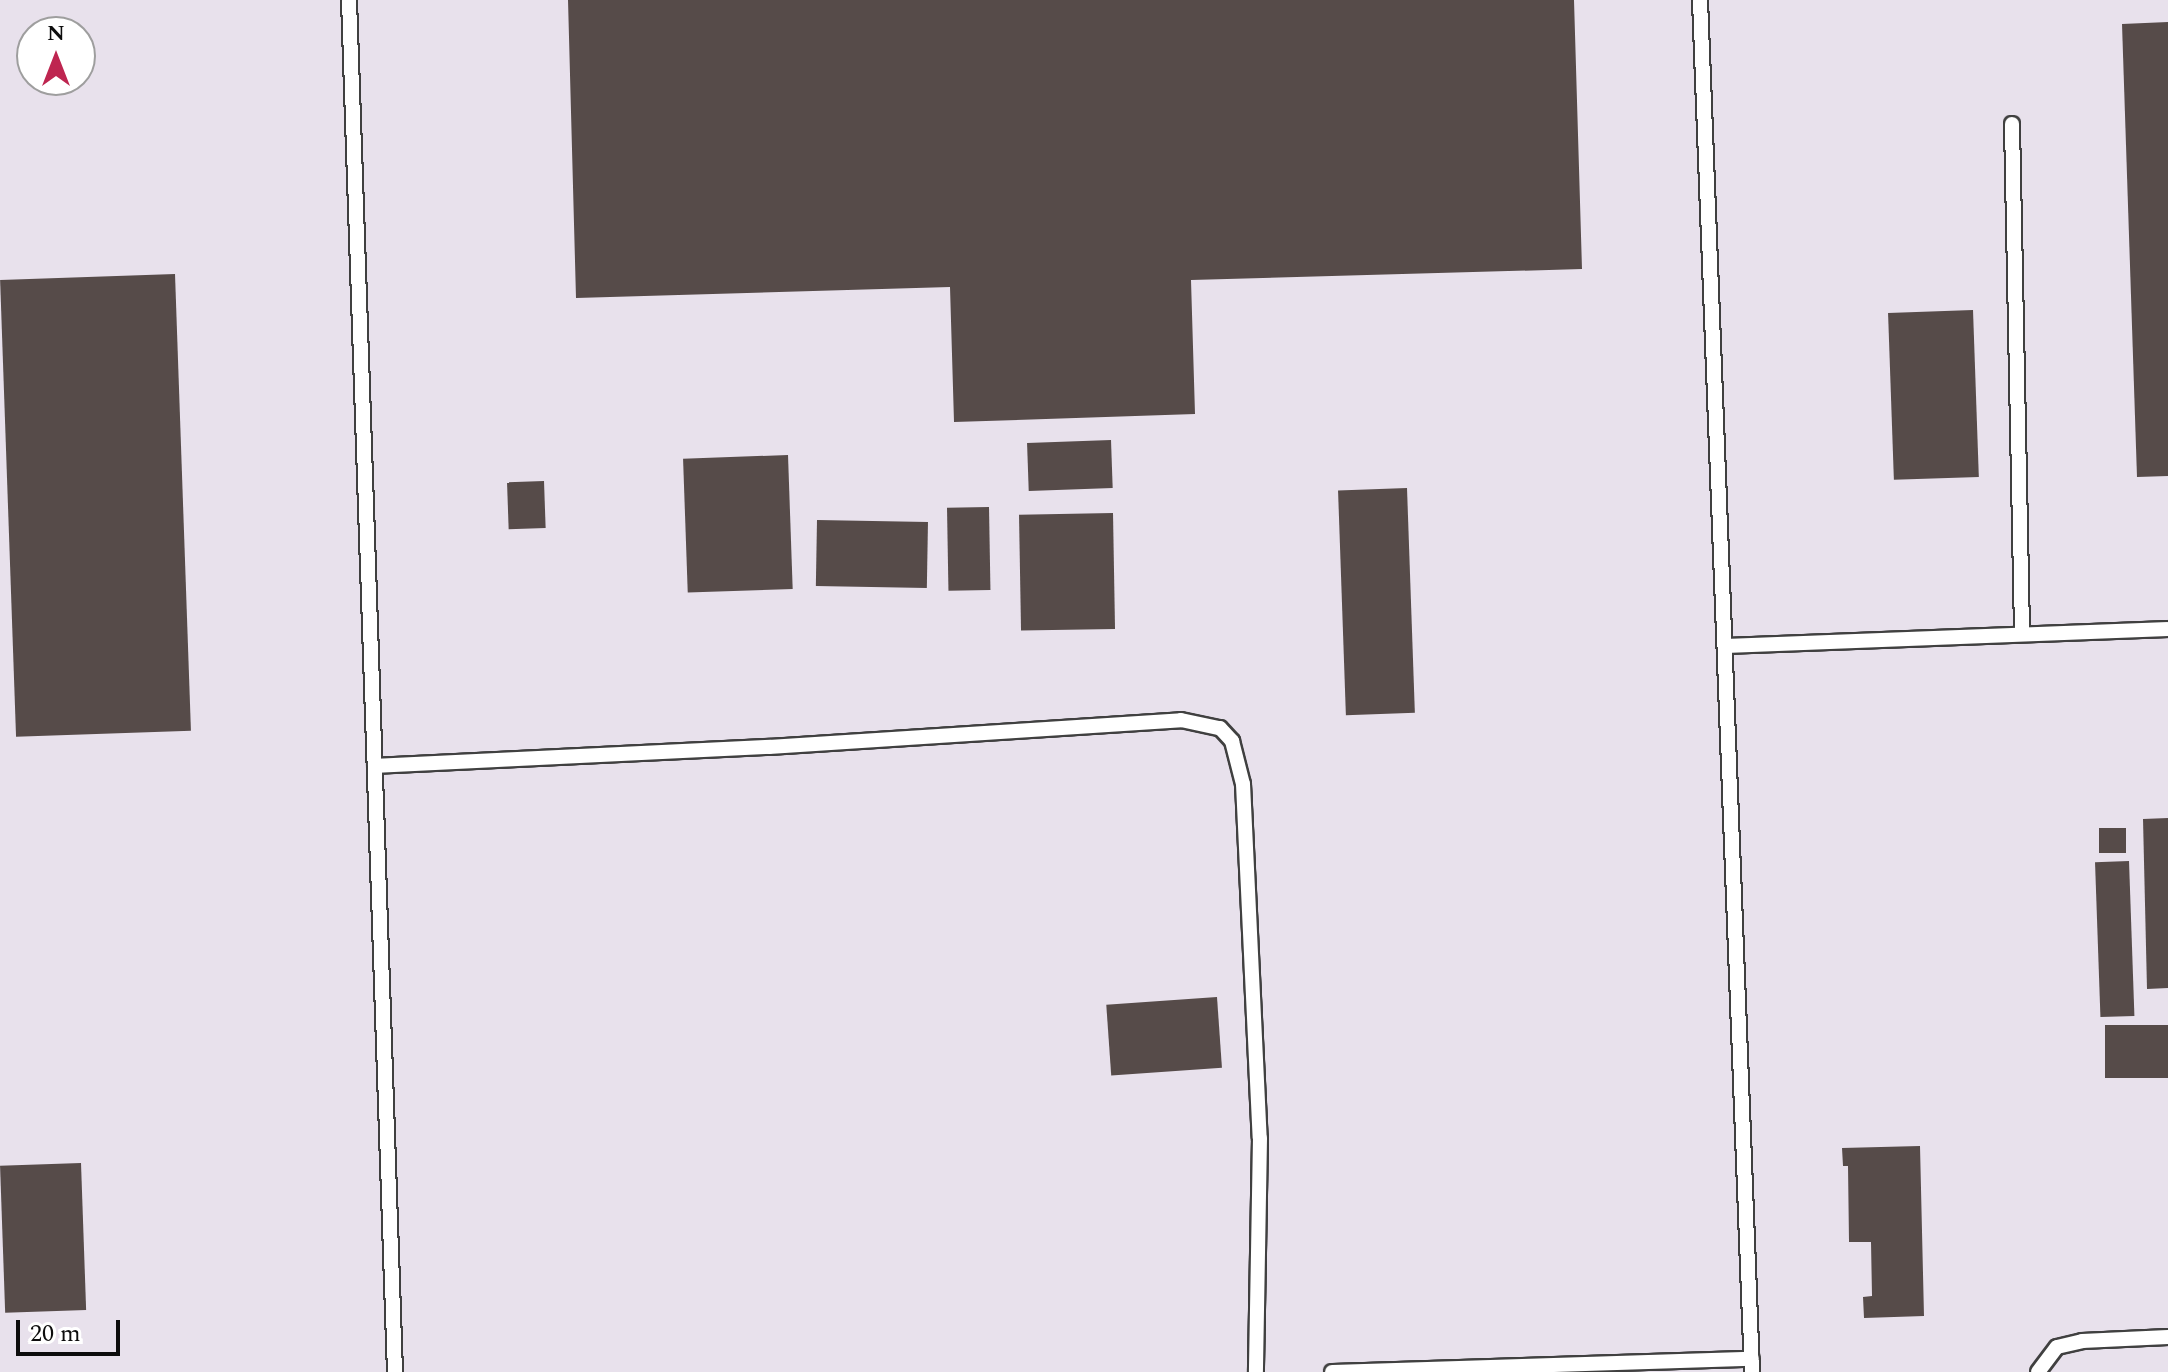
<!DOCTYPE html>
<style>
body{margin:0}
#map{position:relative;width:2168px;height:1372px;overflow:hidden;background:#fff7ed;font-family:Spectral,serif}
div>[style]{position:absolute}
.industrial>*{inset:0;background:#e8e1ec}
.building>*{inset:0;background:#564b49;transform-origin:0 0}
.roads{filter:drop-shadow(2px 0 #404040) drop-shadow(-2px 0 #404040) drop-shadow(0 2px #404040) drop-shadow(0 -2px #404040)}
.lane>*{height:14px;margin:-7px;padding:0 7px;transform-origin:7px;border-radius:7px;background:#fff}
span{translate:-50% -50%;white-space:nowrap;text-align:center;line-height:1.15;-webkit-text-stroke:8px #fff;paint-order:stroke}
.north{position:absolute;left:16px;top:16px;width:80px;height:80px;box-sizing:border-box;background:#fff;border:2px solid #9e9e9e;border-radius:50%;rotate:0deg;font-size:22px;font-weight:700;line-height:32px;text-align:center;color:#0d0d0d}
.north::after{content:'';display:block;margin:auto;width:28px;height:36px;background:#be2550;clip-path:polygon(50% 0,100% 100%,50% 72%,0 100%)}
.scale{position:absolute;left:16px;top:1320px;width:104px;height:36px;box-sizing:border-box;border:4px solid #0d0d0d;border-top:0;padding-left:10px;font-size:24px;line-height:28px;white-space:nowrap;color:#0d0d0d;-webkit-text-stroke:6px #fff;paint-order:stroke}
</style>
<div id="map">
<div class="industrial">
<div style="clip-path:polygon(evenodd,0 0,2168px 0,2168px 1372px,0 1372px,0 0,32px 32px,80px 32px,80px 80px,32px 80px,32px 32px)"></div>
</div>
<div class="building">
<div style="clip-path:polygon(568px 0,1574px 0,1582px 269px,1191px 280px,1195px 414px,954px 422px,950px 287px,576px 298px)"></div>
<div style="clip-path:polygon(2168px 22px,2168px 476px,2137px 477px,2122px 24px)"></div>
<div style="left:175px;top:274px;width:457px;height:175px;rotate:88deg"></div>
<div style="left:1973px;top:310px;width:167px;height:85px;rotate:88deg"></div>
<div style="left:1111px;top:440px;width:48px;height:84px;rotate:88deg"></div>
<div style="left:788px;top:455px;width:134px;height:105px;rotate:88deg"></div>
<div style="left:544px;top:481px;width:47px;height:37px;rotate:88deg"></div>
<div style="left:1407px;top:488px;width:225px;height:69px;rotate:88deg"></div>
<div style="left:989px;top:507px;width:83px;height:42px;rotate:89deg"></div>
<div style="left:1113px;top:513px;width:116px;height:94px;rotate:89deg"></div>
<div style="left:817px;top:520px;width:111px;height:66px;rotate:1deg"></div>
<div style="clip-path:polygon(2168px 818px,2168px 988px,2147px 989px,2143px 819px)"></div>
<div style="left:2099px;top:828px;width:27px;height:25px"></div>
<div style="left:2129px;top:861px;width:155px;height:34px;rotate:88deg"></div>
<div style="left:1217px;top:997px;width:71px;height:111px;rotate:86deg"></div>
<div style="left:2168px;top:1025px;width:53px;height:63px;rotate:90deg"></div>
<div style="clip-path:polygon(1920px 1146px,1924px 1316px,1864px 1318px,1863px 1297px,1872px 1296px,1871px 1242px,1849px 1242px,1848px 1166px,1843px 1166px,1842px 1148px)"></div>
<div style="left:81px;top:1163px;width:147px;height:81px;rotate:88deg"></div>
</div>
<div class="roads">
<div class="lane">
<div style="left:349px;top:0;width:1373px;rotate:88.08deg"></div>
<div style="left:1700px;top:0;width:1373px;rotate:87.83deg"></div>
<div style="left:2012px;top:124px;width:509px;rotate:88.87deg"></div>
<div style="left:1726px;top:646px;width:442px;rotate:-2.2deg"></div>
<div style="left:375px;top:766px;width:394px;rotate:-2.8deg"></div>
<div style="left:769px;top:747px;width:413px;rotate:-3.7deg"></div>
<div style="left:1181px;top:720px;width:40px;rotate:12deg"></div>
<div style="left:1220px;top:728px;width:18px;rotate:47deg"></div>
<div style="left:1232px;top:741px;width:44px;rotate:75.7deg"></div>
<div style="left:1243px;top:784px;width:354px;rotate:87.3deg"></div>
<div style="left:1260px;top:1138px;width:234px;rotate:91deg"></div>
<div style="left:1332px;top:1372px;width:420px;rotate:-1.8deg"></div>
<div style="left:2038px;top:1372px;width:31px;rotate:-53deg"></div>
<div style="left:2057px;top:1347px;width:26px;rotate:-13deg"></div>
<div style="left:2082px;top:1341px;width:86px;rotate:-2.7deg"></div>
</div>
</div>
<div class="north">N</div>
<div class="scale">20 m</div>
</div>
